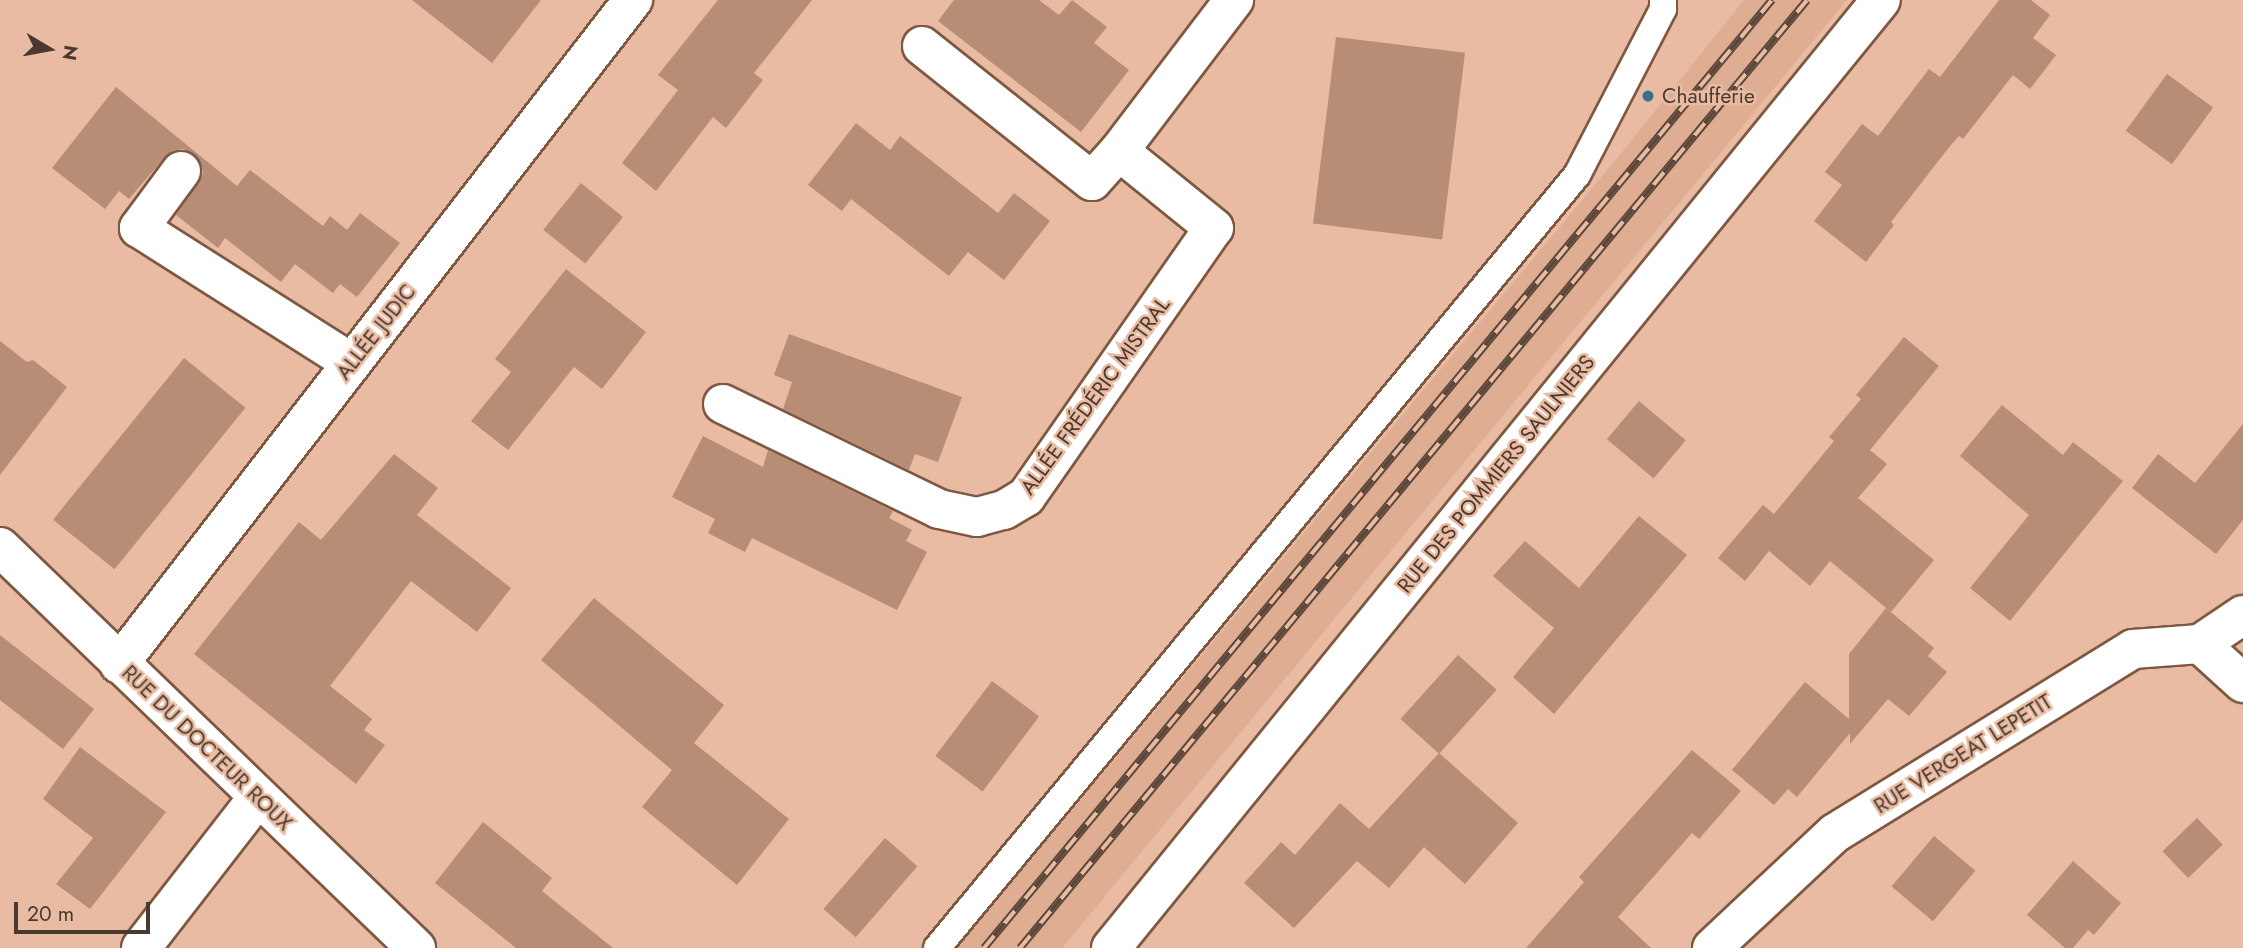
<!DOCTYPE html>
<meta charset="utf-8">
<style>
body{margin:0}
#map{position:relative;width:2243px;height:948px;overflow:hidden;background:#e8bba2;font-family:Jost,sans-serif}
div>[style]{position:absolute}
.built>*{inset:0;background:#dfad91}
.building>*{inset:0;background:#b88d76;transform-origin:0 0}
.roads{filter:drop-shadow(2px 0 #7f5842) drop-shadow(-2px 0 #7f5842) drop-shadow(0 2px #7f5842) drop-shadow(0 -2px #7f5842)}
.lane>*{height:26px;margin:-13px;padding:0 13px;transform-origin:13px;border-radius:13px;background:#fff}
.street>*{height:38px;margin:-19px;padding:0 19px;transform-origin:19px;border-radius:19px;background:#fff}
.rail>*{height:8px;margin-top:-4px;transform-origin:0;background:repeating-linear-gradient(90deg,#e8bba2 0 16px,#5c473b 0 32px);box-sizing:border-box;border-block:2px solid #5c473b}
.dots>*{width:19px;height:19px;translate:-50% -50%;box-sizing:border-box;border:4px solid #e8bba2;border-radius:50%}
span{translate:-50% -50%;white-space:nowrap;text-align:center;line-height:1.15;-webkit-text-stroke:5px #e8bba2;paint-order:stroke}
.poi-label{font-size:21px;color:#4b392f}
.left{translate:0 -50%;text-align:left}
.street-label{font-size:21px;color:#4b392f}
.north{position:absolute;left:14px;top:14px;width:70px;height:70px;-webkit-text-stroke:5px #e8bba2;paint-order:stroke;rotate:100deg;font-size:19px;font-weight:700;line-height:28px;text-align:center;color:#4b392f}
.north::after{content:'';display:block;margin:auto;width:24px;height:32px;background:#4b392f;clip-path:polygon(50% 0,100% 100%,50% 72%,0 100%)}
.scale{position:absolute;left:14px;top:902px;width:136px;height:32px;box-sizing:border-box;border:4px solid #4b392f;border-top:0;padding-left:9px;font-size:21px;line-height:24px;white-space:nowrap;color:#4b392f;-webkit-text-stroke:5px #e8bba2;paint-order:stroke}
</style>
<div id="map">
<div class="built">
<div style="clip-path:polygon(1744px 0,1847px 0,1062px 948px,957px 948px,1614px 162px)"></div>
</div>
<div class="building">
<div style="clip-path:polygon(412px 0,541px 0,492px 63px)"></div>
<div style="clip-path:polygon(718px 0,812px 0,754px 73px,763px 80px,726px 128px,713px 117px,656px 191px,622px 163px,678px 90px,658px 75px)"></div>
<div style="clip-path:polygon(954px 0,1039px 0,1059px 15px,1072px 0,1107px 27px,1094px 43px,1129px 70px,1081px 132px,938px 21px)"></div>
<div style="clip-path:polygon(1999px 0,2031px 0,2050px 15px,2033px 38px,2056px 55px,2030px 89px,2013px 75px,1963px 139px,1959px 136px,1950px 146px,1891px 222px,1894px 225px,1866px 262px,1814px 221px,1842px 185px,1825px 172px,1862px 124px,1878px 136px,1929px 69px,1940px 77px)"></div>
<div style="left:1336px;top:37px;width:130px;height:188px;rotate:7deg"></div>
<div style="left:2167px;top:74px;width:57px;height:70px;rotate:36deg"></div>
<div style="clip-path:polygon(116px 87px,237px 186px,250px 170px,323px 226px,330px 216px,347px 230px,360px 213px,400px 243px,357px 297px,340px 284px,333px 293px,295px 264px,281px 282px,225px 238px,218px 248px,176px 215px,203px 174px,201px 163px,194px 154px,183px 149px,172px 151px,164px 158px,129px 199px,119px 191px,105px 209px,52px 168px)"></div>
<div style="clip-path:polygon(856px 123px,890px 150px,900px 136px,998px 213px,1014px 193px,1050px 221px,1004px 280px,968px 252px,949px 276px,851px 199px,842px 211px,808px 185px)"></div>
<div style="left:581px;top:183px;width:54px;height:60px;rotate:39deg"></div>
<div style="clip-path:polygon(566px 269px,646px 332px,602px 389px,574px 367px,508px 450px,471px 421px,511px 372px,495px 359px)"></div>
<div style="clip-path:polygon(789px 334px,962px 397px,938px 462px,915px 454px,909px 470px,783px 409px,792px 382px,774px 375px)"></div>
<div style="clip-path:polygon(1904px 337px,1939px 366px,1870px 450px,1887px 464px,1858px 498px,1934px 560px,1891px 612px,1830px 561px,1810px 586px,1769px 551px,1745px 581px,1718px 558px,1763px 505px,1774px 514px,1834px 441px,1829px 437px,1861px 399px,1856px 395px)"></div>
<div style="clip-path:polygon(0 341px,27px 362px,33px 360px,67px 387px,0 475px)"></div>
<div style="left:184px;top:358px;width:79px;height:208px;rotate:39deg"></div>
<div style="left:1639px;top:401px;width:61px;height:50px;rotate:40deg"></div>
<div style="clip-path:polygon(2002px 405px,2063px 455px,2073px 442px,2123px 481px,2010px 621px,1970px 588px,2029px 515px,1960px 456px)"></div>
<div style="clip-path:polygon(2243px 424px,2243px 520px,2216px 554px,2132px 488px,2158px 454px,2195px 483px)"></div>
<div style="clip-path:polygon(703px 436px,763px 467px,768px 450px,893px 511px,889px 518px,912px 530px,906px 541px,927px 552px,897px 610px,752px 538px,745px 552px,708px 533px,715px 519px,672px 497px)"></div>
<div style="clip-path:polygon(394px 454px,438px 488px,417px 515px,511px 588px,477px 632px,411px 581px,330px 686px,372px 719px,364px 730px,385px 745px,356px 784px,194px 654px,299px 522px,321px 540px)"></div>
<div style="clip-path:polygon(1639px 516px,1687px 555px,1554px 714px,1513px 677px,1554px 628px,1493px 576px,1525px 541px,1579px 588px)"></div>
<div style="clip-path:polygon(594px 598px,724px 705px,694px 743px,789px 819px,737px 885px,642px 807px,672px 770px,541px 660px)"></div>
<div style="clip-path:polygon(1886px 608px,1934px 648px,1928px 656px,1947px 672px,1909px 716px,1888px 699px,1850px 744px,1850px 733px,1797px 797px,1788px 789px,1774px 805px,1732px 770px,1805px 682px,1849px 719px,1849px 654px)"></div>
<div style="clip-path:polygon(0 635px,94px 709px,63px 749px,0 700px)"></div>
<div style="left:1458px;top:655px;width:52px;height:86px;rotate:42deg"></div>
<div style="left:992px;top:681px;width:59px;height:94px;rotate:37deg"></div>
<div style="clip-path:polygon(80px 747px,166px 812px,90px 909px,56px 884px,93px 838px,43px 799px)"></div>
<div style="clip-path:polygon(1692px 750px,1741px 791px,1699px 839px,1692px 833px,1618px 917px,1651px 948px,1526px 948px,1584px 882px,1579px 877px)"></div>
<div style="clip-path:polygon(1439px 753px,1518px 823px,1465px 884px,1424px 847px,1389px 888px,1357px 861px,1294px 928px,1244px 883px,1281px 842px,1295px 855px,1340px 803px,1369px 829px)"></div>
<div style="left:2197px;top:818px;width:37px;height:48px;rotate:46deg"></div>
<div style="clip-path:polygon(483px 822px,552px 878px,542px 891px,613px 948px,516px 948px,435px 883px)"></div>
<div style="left:1934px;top:836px;width:54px;height:66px;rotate:40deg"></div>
<div style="left:885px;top:838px;width:43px;height:94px;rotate:41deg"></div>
<div style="clip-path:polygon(2073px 861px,2121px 903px,2094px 935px,2088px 930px,2073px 948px,2065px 948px,2027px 915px)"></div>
</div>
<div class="roads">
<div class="lane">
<div style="left:937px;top:948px;width:1004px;rotate:-50.38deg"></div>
<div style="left:1577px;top:175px;width:187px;rotate:-62.6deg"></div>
<div style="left:1663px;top:9px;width:9px;rotate:-90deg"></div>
</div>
<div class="street">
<div style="left:922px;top:46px;width:217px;rotate:38.5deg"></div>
<div style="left:1092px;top:181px;width:40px;rotate:-48deg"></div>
<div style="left:1119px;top:151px;width:190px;rotate:-52.7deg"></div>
<div style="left:181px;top:171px;width:71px;rotate:126.4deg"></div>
<div style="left:139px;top:228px;width:252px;rotate:32.4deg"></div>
<div style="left:723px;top:404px;width:240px;rotate:25.9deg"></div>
<div style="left:939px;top:509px;width:39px;rotate:12deg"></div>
<div style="left:977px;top:517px;width:28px;rotate:-15deg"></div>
<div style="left:1004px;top:510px;width:26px;rotate:-31deg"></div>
<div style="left:1026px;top:497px;width:328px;rotate:-55.1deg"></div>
<div style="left:1214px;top:228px;width:122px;rotate:-141deg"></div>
<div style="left:0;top:547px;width:578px;rotate:43.95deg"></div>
<div style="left:2200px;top:644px;width:58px;rotate:42.2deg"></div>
<div style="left:119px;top:664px;width:840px;rotate:-52.26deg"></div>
<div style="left:141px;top:948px;width:191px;rotate:-52.2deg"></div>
<div style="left:1111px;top:948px;width:1221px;rotate:-50.92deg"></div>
<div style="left:1712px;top:948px;width:168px;rotate:-43.1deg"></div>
<div style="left:1835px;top:833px;width:350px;rotate:-31.7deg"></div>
<div style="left:2133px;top:649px;width:67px;rotate:-4.3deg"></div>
<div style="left:2200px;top:644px;width:52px;rotate:-34deg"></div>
</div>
</div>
<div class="rail">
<div style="left:984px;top:948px;width:1233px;rotate:-50.27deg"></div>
<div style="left:1020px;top:948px;width:1232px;rotate:-50.3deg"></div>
</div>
<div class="dots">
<div style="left:1648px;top:96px;background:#38708a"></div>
</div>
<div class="poi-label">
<span class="left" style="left:1662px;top:96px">Chaufferie</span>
</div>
<div class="street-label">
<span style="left:376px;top:332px;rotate:-52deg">ALLÉE JUDIC</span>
<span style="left:1095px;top:396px;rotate:-54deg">ALLÉE FRÉDÉRIC MISTRAL</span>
<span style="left:1496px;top:474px;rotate:-51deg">RUE DES POMMIERS SAULNIERS</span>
<span style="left:207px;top:748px;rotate:44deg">RUE DU DOCTEUR ROUX</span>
<span style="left:1963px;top:754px;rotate:-32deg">RUE VERGEAT LEPETIT</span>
</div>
<div class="north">N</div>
<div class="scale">20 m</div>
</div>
